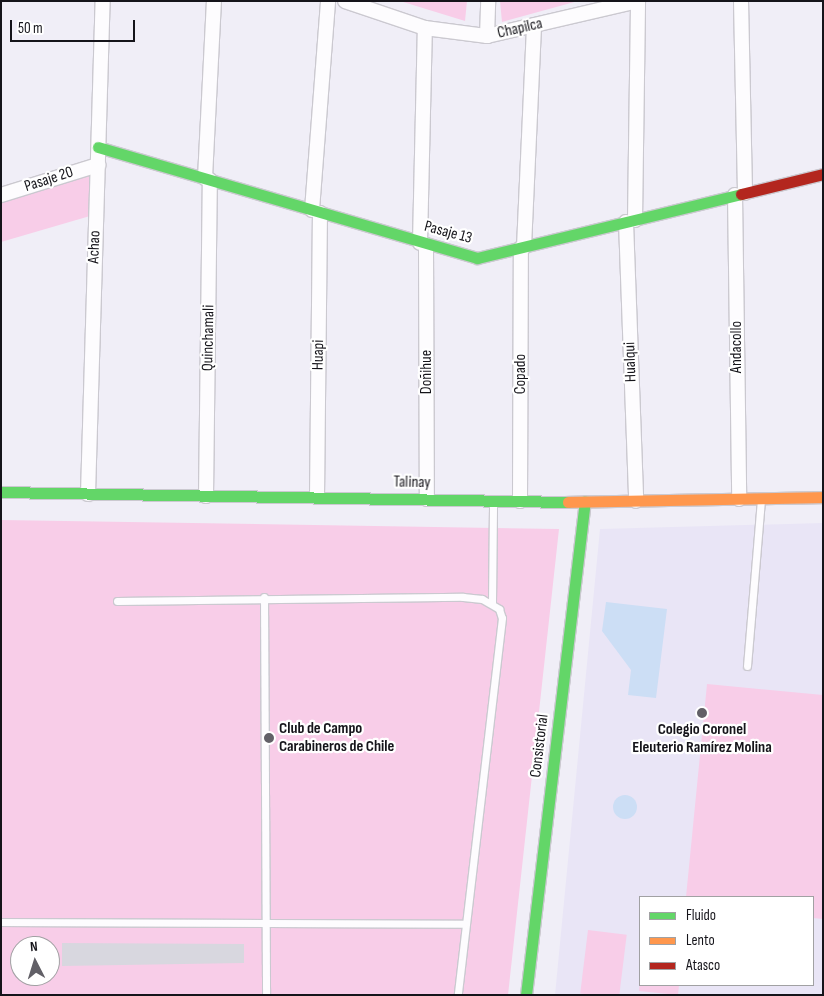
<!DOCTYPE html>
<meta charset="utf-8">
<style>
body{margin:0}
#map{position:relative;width:824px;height:996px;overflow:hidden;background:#f0eef7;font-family:"Sofia Sans Condensed",sans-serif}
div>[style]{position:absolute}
.built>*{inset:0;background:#e9e5f6}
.green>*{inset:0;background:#f8cde8;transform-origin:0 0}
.water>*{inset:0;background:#ccdef5}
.round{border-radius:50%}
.building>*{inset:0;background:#d8d7df}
.roads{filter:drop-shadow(1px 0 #cbc9d0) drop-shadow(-1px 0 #cbc9d0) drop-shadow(0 1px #cbc9d0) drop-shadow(0 -1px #cbc9d0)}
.lane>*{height:7px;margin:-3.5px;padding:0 3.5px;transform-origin:3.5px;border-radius:3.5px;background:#fdfcfe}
.street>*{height:14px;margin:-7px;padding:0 7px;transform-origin:7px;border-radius:7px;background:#fdfcfe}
.fast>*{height:11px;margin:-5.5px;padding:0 5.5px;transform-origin:5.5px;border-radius:5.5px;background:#63d668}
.slow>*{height:11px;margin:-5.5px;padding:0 5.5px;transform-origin:5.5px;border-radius:5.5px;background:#ff974d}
.jam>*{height:11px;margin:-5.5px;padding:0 5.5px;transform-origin:5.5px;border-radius:5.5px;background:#b3261e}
.dots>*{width:14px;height:14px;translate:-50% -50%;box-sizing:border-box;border:2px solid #fff;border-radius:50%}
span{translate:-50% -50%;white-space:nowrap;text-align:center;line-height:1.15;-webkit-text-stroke:4.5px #fff;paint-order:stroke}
.street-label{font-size:16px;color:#15141a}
.poi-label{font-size:16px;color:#15141a;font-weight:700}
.left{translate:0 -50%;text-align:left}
.frame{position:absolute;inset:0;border:2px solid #15141a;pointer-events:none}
.legend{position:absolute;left:639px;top:896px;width:175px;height:90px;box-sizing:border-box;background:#fff;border:1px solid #a1a1a3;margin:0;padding:6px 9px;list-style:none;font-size:15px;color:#15141a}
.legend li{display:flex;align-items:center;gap:10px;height:25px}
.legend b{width:25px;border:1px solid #a1a1a3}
.north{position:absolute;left:10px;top:936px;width:50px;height:50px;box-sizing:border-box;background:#fff;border:1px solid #a1a1a3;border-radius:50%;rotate:355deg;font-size:14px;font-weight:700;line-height:20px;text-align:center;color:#15141a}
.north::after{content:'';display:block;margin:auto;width:18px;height:22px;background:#626067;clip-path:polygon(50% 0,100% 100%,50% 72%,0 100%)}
.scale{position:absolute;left:10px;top:20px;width:125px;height:22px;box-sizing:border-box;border:2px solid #15141a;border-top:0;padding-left:6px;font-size:15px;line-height:18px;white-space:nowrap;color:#15141a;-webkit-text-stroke:4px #fff;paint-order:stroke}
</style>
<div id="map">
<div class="built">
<div style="clip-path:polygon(evenodd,823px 523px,823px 995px,555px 995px,600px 529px,823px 523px,640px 897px,813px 897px,813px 985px,640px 985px,640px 897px)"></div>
</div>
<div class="green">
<div style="clip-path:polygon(400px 1px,467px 1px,465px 21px)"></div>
<div style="clip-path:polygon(500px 1px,578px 1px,502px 22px)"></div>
<div style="clip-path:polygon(91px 172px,90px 216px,1px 242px,1px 201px)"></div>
<div style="clip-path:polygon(evenodd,1px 520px,559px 529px,508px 995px,1px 995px,1px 520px,20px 946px,50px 946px,50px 976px,20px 976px,20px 946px)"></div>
<div style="clip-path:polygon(707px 684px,823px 695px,823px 919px,813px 918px,813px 897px,686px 897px)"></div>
<div style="left:588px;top:930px;width:39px;height:64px;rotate:7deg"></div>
<div style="clip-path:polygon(640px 980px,640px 985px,679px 985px,678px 995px,639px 991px)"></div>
</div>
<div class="water">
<div style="clip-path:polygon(606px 602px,667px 609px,656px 698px,628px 695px,631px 670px,602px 631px)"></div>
<div class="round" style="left:613px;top:795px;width:24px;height:24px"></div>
</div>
<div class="building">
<div style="clip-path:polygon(62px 943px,244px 944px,244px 963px,62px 966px)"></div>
</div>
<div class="roads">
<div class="lane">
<div style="left:264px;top:597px;width:398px;rotate:89.7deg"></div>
<div style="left:117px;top:601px;width:346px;rotate:-0.7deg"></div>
<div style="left:463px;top:597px;width:19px;rotate:6deg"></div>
<div style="left:482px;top:599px;width:20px;rotate:30deg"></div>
<div style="left:499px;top:609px;width:9px;rotate:72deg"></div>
<div style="left:502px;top:618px;width:380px;rotate:96.7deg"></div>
<div style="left:492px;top:603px;width:100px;rotate:-89.4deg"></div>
<div style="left:747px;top:666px;width:166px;rotate:-85.2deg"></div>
<div style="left:1px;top:922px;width:463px;rotate:0.2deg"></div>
</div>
<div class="street">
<div style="left:345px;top:1px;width:84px;rotate:18.6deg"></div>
<div style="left:425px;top:28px;width:63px;rotate:7.4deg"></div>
<div style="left:487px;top:36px;width:154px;rotate:-13.1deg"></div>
<div style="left:741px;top:1px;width:192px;rotate:88.8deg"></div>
<div style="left:487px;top:36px;width:35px;rotate:-88deg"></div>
<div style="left:205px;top:178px;width:177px;rotate:-87.1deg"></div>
<div style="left:1px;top:195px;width:102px;rotate:-17.2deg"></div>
<div style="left:735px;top:195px;width:304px;rotate:89.2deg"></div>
<div style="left:312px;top:210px;width:210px;rotate:-85.6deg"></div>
<div style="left:635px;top:220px;width:219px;rotate:-89.2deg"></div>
<div style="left:626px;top:222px;width:279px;rotate:87.9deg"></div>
<div style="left:420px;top:243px;width:215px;rotate:-88.7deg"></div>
<div style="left:426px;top:245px;width:254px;rotate:89.8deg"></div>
<div style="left:524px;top:247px;width:222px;rotate:-87.4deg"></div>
<div style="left:88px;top:494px;width:493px;rotate:-88.3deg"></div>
<div style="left:206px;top:496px;width:316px;rotate:-89.3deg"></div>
<div style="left:317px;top:497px;width:284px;rotate:-89.4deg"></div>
<div style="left:520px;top:501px;width:253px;rotate:-89.8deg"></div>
</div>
<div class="fast">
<div style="left:98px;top:147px;width:395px;rotate:16.3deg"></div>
<div style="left:477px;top:258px;width:272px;rotate:-13.6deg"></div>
<div style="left:1px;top:492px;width:567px;rotate:1.01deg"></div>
<div style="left:526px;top:995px;width:497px;rotate:-83.2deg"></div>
</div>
<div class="slow">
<div style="left:568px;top:502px;width:255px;rotate:-1.1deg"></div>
</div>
<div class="jam">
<div style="left:741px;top:194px;width:84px;rotate:-13.7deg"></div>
</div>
</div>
<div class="dots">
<div style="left:702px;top:713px;background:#626067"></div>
<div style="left:269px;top:738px;background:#626067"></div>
</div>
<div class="street-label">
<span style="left:520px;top:29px;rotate:-13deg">Chapilca</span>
<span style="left:49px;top:180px;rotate:-18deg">Pasaje 20</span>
<span style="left:448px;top:233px;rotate:15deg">Pasaje 13</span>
<span style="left:95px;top:247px;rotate:-88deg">Achao</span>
<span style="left:209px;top:338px;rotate:-89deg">Quinchamali</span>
<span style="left:737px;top:347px;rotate:-90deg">Andacollo</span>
<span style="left:319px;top:355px;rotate:-89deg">Huapi</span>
<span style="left:631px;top:362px;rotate:-92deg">Hualqui</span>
<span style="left:427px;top:372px;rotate:-90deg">Doñihue</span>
<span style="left:521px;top:374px;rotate:-90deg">Copado</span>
<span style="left:412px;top:483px;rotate:1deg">Talinay</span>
<span style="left:540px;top:746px;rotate:-83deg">Consistorial</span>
</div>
<div class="poi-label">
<span class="left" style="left:279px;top:738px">Club de Campo<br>Carabineros de Chile</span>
<span style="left:702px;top:739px">Colegio Coronel<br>Eleuterio Ramírez Molina</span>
</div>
<div class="frame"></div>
<ul class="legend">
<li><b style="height:6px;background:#63d668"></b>Fluido</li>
<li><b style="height:6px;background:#ff974d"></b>Lento</li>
<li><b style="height:6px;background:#b3261e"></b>Atasco</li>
</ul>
<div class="north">N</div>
<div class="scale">50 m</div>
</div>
